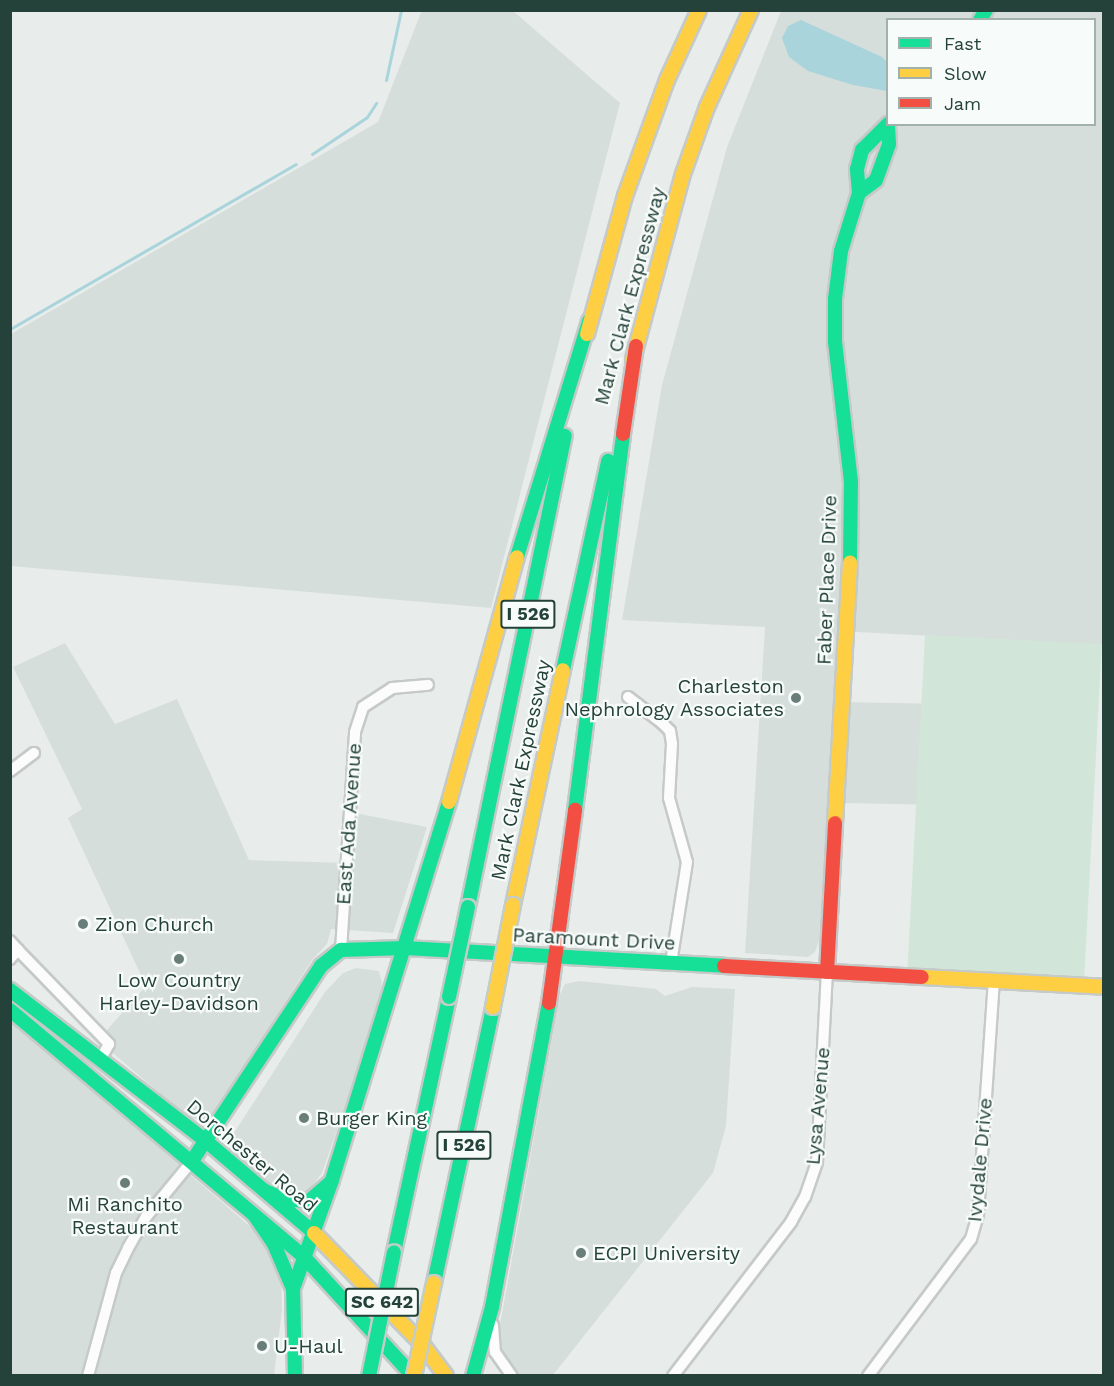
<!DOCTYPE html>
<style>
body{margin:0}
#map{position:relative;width:1114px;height:1386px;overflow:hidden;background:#e8edeb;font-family:"Work Sans",sans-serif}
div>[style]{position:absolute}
.built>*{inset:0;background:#d6dedb;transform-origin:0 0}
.green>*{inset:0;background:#d1e6d8;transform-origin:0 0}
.water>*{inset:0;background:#a9d4db}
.stream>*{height:3px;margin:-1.5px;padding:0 1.5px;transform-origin:1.5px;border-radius:1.5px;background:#a9d4db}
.roads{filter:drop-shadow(2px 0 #c5cac8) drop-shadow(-2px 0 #c5cac8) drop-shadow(0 2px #c5cac8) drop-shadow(0 -2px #c5cac8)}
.street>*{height:10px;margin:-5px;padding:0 5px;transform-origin:5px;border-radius:5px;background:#fcfcfc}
.fast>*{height:14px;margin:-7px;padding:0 7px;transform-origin:7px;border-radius:7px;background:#16e098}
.slow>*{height:14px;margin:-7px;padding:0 7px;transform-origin:7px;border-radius:7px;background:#ffcf43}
.jam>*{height:14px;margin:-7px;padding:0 7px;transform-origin:7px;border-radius:7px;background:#f24e42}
.bridges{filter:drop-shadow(2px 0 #c3ccc9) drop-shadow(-2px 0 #c3ccc9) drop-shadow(0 2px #c3ccc9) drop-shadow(0 -2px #c3ccc9)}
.fast-bridge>*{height:14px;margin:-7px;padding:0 7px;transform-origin:7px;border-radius:7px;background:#16e098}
.slow-bridge>*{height:14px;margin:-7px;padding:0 7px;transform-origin:7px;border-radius:7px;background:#ffcf43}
.dots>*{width:16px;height:16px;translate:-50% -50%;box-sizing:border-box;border:3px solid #f7fbf9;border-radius:50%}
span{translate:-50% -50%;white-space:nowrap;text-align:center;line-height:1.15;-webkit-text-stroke:4.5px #f7fbf9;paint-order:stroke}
.shield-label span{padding:2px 4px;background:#f7fbf9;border:2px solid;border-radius:4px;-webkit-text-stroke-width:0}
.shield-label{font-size:18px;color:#24423a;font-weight:700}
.street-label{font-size:20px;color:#24423a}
.poi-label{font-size:20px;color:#24423a}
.right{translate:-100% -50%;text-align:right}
.left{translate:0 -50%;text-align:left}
.frame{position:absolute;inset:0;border:12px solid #24423a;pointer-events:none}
.legend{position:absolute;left:886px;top:18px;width:210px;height:108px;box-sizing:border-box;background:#f7fbf9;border:2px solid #a3b1ad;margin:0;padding:8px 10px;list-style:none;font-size:18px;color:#24423a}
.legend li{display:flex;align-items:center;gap:12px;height:30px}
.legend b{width:30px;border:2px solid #a3b1ad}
</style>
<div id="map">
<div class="built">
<div style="clip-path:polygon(422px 10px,513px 11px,620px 103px,491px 608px,11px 566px,11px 334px,378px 122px)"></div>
<div style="clip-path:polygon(evenodd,781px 11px,1103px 11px,1103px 645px,838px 631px,821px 935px,815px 952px,808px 957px,745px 953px,765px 627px,622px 620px,662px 385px,727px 147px,781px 11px,888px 20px,1094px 20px,1094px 124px,888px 124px,888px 20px)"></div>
<div style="clip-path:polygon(65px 643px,115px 724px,177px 699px,249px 860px,346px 863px,350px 812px,427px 827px,393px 933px,331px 929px,327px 944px,312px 960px,214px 1114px,205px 1121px,187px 1117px,98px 1040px,146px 986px,68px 818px,82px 809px,13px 667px)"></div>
<div style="left:842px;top:702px;width:80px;height:101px;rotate:1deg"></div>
<div style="clip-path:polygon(356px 968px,379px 971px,385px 995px,322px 1173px,307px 1193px,276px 1189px,233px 1154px,232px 1136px,325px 992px,343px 973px)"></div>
<div style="clip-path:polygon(580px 981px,656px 989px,665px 996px,692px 987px,735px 989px,726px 1126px,713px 1173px,553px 1375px,512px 1375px,495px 1352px,560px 994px,565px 984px)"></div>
<div style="clip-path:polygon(10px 1019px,253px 1229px,281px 1266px,282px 1310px,274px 1375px,11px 1375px)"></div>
</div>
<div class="green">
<div style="left:925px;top:635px;width:177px;height:341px;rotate:3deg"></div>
</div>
<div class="water">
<div style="clip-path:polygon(801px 20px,882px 57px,887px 62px,887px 91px,853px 85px,808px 71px,789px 57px,782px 38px,788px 26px)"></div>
</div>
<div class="stream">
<div style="left:386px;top:80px;width:72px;rotate:-77.9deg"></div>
<div style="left:312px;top:154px;width:66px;rotate:-33.9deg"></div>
<div style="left:367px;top:117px;width:17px;rotate:-57deg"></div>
<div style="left:10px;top:329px;width:330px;rotate:-30deg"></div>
</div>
<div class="roads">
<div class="street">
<div style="left:628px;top:697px;width:43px;rotate:37.4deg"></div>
<div style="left:662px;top:723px;width:11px;rotate:45deg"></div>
<div style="left:670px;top:731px;width:13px;rotate:81deg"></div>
<div style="left:672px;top:744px;width:54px;rotate:93.2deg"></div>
<div style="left:669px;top:798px;width:66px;rotate:74.3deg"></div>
<div style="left:687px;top:862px;width:102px;rotate:99deg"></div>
<div style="left:10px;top:771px;width:30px;rotate:-37deg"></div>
<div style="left:10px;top:941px;width:12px;rotate:48deg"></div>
<div style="left:18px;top:950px;width:12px;rotate:132deg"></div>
<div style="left:18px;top:950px;width:131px;rotate:45.9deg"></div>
<div style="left:109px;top:1044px;width:18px;rotate:119deg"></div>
<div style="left:341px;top:950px;width:218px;rotate:-86.3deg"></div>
<div style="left:355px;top:732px;width:26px;rotate:-72deg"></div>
<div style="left:363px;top:707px;width:35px;rotate:-33deg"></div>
<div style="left:392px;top:688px;width:36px;rotate:-5deg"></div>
<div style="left:493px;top:1325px;width:27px;rotate:86deg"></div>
<div style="left:495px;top:1352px;width:29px;rotate:55deg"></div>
<div style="left:88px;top:1376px;width:107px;rotate:-74.8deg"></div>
<div style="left:116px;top:1273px;width:28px;rotate:-64deg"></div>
<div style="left:128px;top:1248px;width:36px;rotate:-60deg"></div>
<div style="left:146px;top:1217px;width:72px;rotate:-50.6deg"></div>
<div style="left:673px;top:1376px;width:194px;rotate:-52.5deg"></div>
<div style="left:791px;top:1222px;width:29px;rotate:-61deg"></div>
<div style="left:805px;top:1197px;width:37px;rotate:-71deg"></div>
<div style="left:817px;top:1162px;width:190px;rotate:-87deg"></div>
<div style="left:868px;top:1376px;width:171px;rotate:-53.1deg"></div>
<div style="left:971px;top:1239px;width:26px;rotate:-74deg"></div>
<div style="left:978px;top:1214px;width:234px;rotate:-86.1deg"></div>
</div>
<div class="fast">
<div style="left:980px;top:20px;width:12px;rotate:-59deg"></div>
<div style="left:859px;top:193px;width:21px;rotate:-37deg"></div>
<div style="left:876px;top:180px;width:38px;rotate:-70deg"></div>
<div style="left:889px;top:144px;width:18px;rotate:-93deg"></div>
<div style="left:517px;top:557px;width:247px;rotate:-73deg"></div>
<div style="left:850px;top:562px;width:80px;rotate:-89.3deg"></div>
<div style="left:851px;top:482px;width:141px;rotate:-96.5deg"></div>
<div style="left:835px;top:342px;width:43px;rotate:-90deg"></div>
<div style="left:835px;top:299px;width:48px;rotate:-82.9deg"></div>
<div style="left:841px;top:251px;width:61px;rotate:-72.8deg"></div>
<div style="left:859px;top:193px;width:24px;rotate:-95deg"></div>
<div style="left:857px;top:169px;width:20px;rotate:-75deg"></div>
<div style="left:862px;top:150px;width:37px;rotate:-45deg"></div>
<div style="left:563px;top:670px;width:214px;rotate:-77.8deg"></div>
<div style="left:575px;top:810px;width:379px;rotate:-82.7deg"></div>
<div style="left:468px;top:907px;width:481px;rotate:-78.4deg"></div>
<div style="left:10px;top:990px;width:247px;rotate:37.6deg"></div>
<div style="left:206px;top:1141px;width:142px;rotate:40.4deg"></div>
<div style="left:10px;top:1010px;width:384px;rotate:40deg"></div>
<div style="left:192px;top:1161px;width:234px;rotate:-56.5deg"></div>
<div style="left:321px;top:966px;width:26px;rotate:-39deg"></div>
<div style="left:341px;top:950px;width:64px;rotate:-1.8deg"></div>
<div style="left:405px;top:948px;width:320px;rotate:3.2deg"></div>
<div style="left:265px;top:1191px;width:21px;rotate:23deg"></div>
<div style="left:284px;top:1199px;width:25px;rotate:5deg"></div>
<div style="left:309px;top:1201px;width:29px;rotate:-41deg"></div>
<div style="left:255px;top:1216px;width:34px;rotate:56deg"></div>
<div style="left:274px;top:1244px;width:49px;rotate:67.1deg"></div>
<div style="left:394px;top:1252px;width:261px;rotate:-77.8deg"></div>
<div style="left:304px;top:1257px;width:161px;rotate:47.5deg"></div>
<div style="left:434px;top:1283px;width:282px;rotate:-77.9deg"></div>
<div style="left:295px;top:1376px;width:87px;rotate:-91.3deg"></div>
<div style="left:293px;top:1289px;width:116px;rotate:-70.3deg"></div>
<div style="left:332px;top:1180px;width:396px;rotate:-72.8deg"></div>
<div style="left:473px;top:1376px;width:72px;rotate:-74.6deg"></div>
<div style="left:492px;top:1307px;width:309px;rotate:-79.4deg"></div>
</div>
<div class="slow">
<div style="left:587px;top:334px;width:143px;rotate:-74.6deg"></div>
<div style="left:625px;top:196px;width:123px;rotate:-70.1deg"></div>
<div style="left:667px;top:80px;width:77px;rotate:-65.4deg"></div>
<div style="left:633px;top:359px;width:192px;rotate:-74.9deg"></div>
<div style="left:683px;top:174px;width:71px;rotate:-70.3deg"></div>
<div style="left:707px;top:107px;width:107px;rotate:-65.6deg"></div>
<div style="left:449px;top:802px;width:254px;rotate:-74.5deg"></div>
<div style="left:835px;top:823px;width:261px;rotate:-86.7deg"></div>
<div style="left:513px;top:905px;width:240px;rotate:-78deg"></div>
<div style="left:922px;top:977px;width:182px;rotate:3.1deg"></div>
<div style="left:314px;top:1233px;width:155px;rotate:45.8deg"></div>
<div style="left:422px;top:1344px;width:40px;rotate:53deg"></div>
</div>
<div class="jam">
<div style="left:623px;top:434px;width:89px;rotate:-81.6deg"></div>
<div style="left:724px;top:966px;width:198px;rotate:3.2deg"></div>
<div style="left:827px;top:972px;width:149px;rotate:-86.9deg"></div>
<div style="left:549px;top:1003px;width:195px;rotate:-82.3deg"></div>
</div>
</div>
<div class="bridges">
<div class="fast-bridge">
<div style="left:449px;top:997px;width:92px;rotate:-78.1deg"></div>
<div style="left:369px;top:1376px;width:126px;rotate:-78.6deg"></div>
</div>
<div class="slow-bridge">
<div style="left:493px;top:1007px;width:104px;rotate:-78.9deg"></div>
<div style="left:414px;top:1376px;width:95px;rotate:-77.9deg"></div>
</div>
</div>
<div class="dots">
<div style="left:796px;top:698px;background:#697e78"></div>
<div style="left:83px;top:924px;background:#697e78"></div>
<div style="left:179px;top:959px;background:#697e78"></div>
<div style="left:304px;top:1118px;background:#697e78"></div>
<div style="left:125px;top:1183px;background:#697e78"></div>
<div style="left:581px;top:1253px;background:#697e78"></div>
<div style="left:262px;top:1346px;background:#697e78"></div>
</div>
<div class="shield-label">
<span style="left:528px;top:614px">I 526</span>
<span style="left:464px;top:1145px">I 526</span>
<span style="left:382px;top:1302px">SC 642</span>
</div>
<div class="street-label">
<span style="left:630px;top:296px;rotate:-75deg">Mark Clark Expressway</span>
<span style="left:827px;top:580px;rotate:-88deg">Faber Place Drive</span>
<span style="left:521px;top:770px;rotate:-78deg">Mark Clark Expressway</span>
<span style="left:349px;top:824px;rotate:-86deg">East Ada Avenue</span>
<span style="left:594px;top:939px;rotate:3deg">Paramount Drive</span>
<span style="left:818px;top:1106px;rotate:-85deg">Lysa Avenue</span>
<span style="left:252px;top:1156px;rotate:40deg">Dorchester Road</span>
<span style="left:980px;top:1160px;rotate:-85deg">Ivydale Drive</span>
</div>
<div class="poi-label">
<span class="right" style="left:784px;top:698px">Charleston<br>Nephrology Associates</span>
<span class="left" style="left:95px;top:924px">Zion Church</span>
<span style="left:179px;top:992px">Low Country<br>Harley-Davidson</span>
<span class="left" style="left:316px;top:1118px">Burger King</span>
<span style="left:125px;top:1216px">Mi Ranchito<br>Restaurant</span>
<span class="left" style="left:593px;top:1253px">ECPI University</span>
<span class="left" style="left:274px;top:1346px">U-Haul</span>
</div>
<div class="frame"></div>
<ul class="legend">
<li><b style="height:8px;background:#16e098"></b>Fast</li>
<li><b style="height:8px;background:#ffcf43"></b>Slow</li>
<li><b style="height:8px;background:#f24e42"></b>Jam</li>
</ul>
</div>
